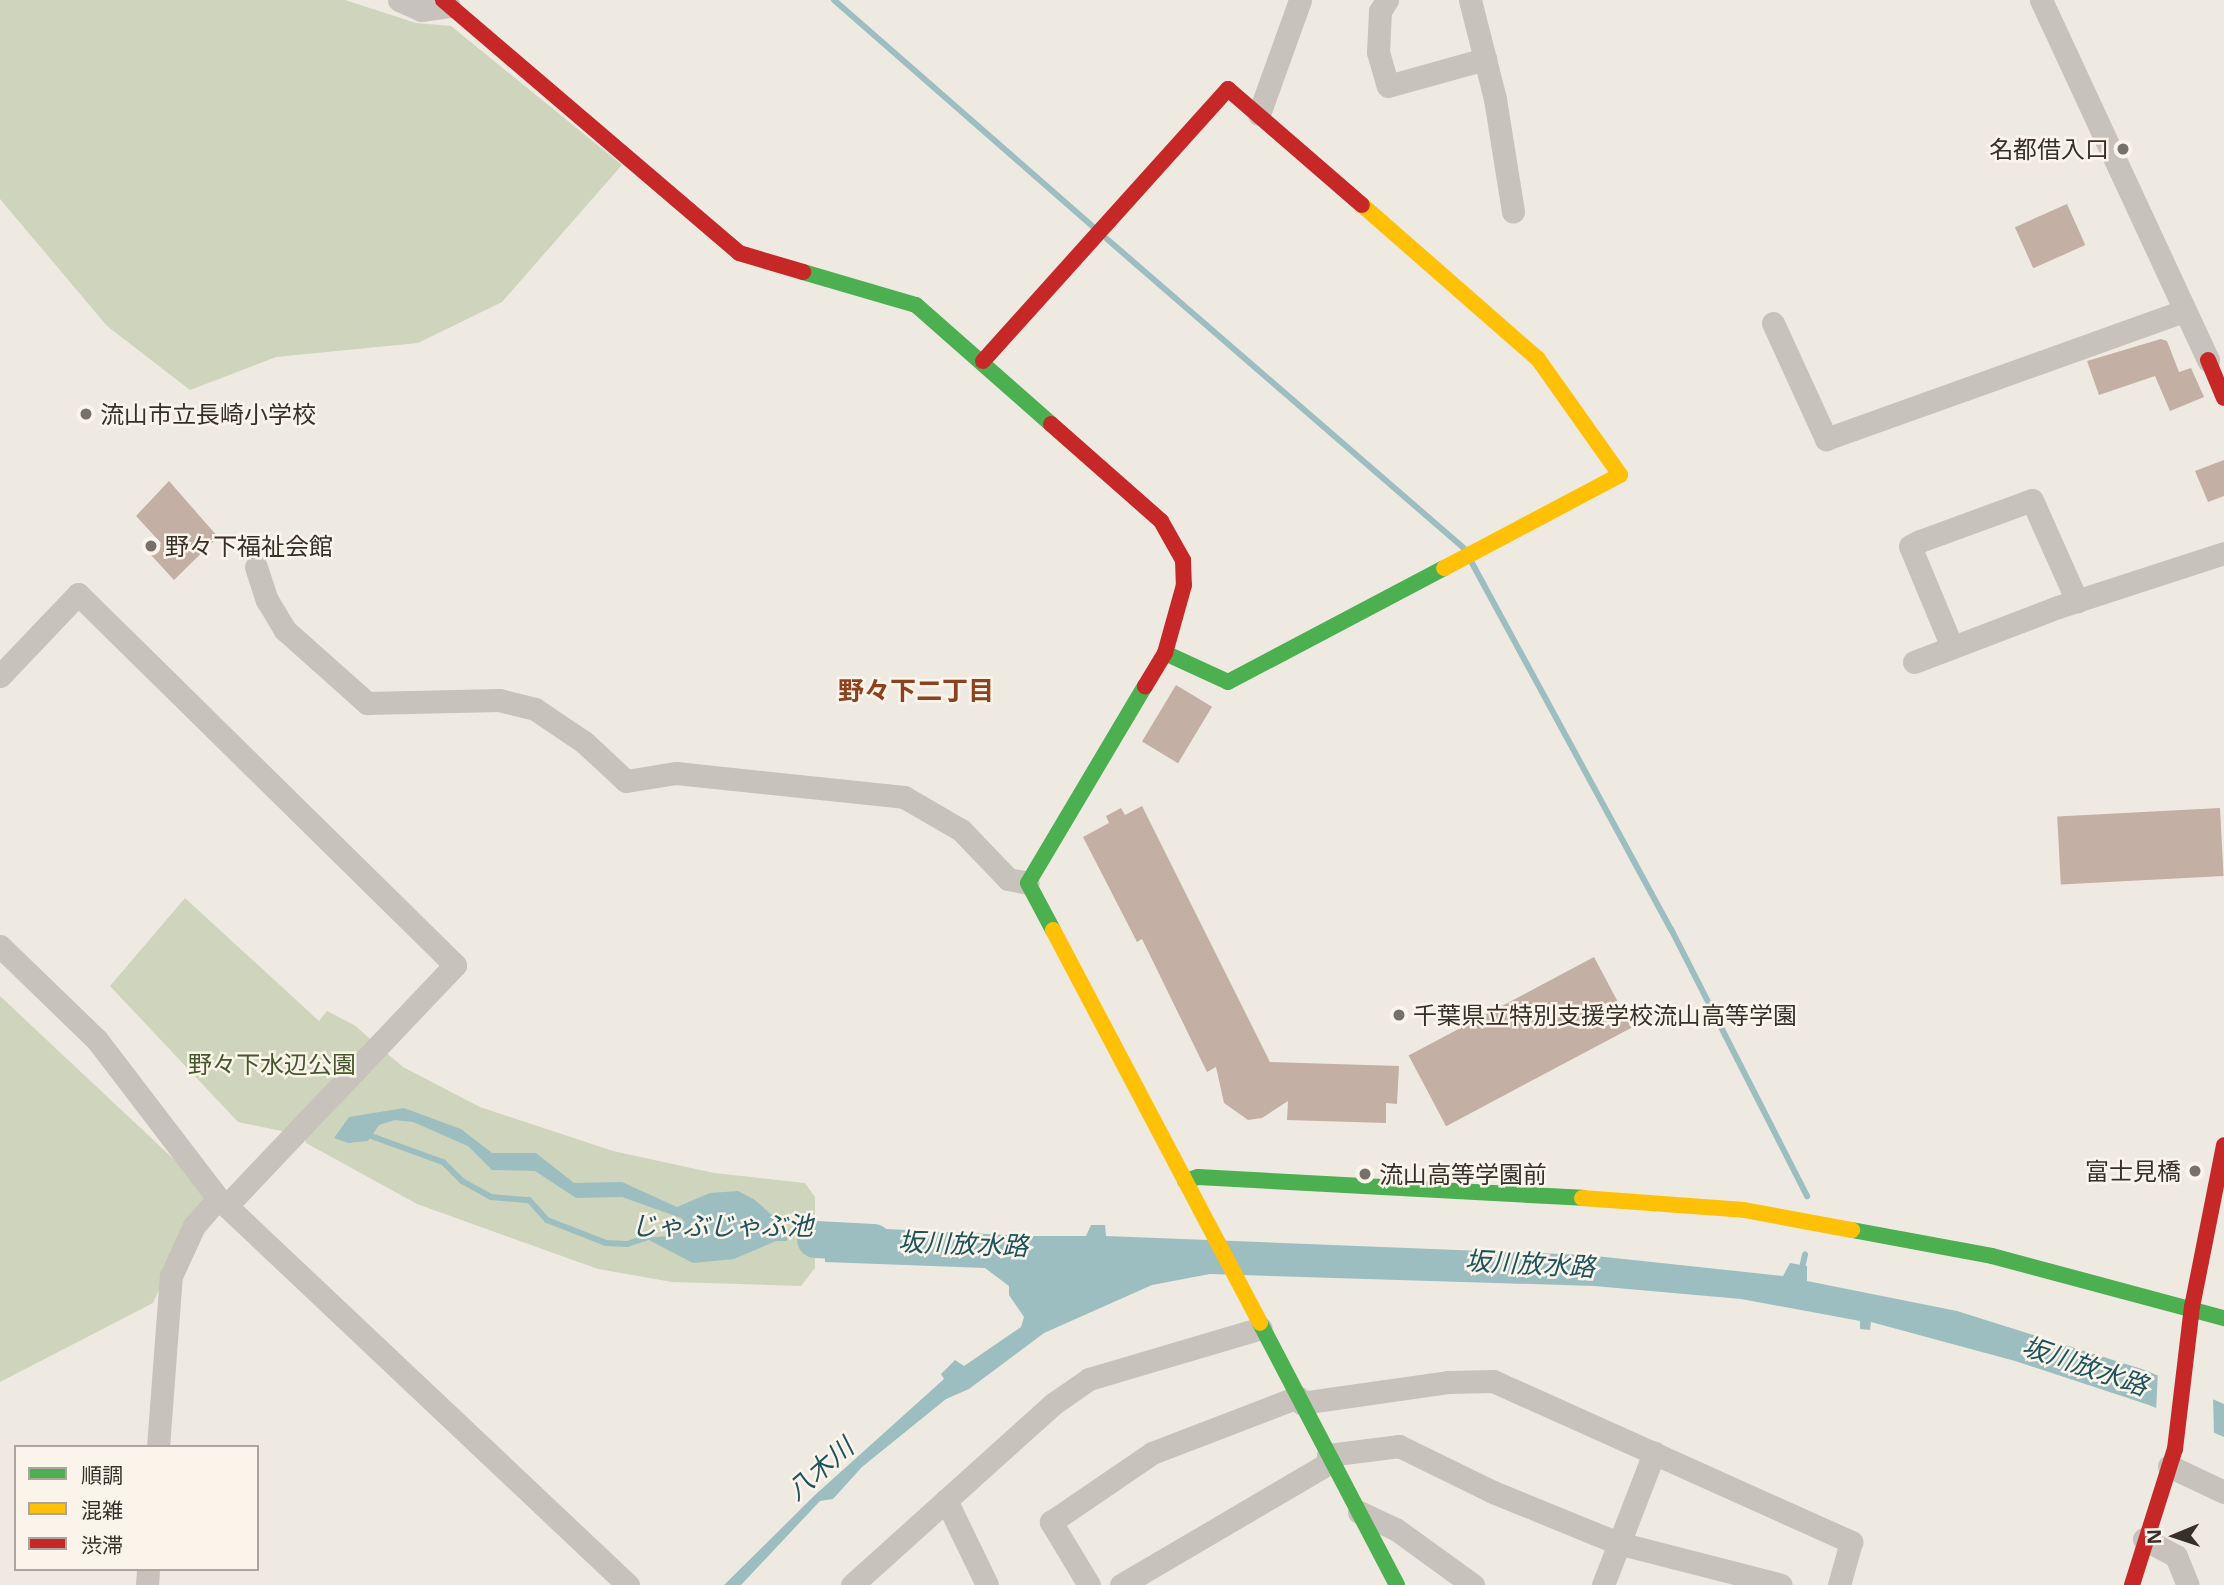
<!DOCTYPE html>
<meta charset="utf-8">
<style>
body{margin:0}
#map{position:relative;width:2224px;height:1585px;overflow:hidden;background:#eeeae2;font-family:"Open Sans","Noto Sans JP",sans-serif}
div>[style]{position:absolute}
.green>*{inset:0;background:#ced5bc}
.water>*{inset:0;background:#9dbec0}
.pier>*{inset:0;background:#eeeae2}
.stream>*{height:6px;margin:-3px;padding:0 3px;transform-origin:3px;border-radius:3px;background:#9dbec0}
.river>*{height:37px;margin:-18.5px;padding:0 18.5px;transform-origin:18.5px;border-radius:18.5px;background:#9dbec0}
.building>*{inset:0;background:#c3afa3;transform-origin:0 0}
.street>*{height:23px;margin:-11.5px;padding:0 11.5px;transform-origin:11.5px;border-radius:11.5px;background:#c7c2bb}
.fast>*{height:16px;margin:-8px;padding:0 8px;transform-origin:8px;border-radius:8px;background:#4caf50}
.slow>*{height:16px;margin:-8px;padding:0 8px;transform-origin:8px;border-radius:8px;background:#ffc107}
.jam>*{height:16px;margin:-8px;padding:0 8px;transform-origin:8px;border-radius:8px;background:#c62828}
.dots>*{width:19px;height:19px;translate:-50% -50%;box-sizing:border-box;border:4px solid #fbf4ea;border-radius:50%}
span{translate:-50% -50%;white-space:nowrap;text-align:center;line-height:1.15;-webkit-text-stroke:5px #fbf4ea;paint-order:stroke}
.poi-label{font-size:24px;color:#392f29}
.right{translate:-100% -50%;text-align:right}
.left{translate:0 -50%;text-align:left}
.park-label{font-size:24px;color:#44582b}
.neighbourhood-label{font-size:26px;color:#8c421e;font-weight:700}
.water-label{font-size:26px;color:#1c535d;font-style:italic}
.legend{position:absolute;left:14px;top:1445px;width:245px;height:126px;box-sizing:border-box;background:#fbf4ea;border:2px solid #ada59d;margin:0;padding:9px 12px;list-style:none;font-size:21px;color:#392f29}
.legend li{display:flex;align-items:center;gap:14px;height:35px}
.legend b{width:35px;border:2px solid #ada59d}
.north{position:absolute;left:2140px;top:1501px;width:70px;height:70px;-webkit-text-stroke:5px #fbf4ea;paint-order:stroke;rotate:268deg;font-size:19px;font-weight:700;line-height:28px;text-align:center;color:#392f29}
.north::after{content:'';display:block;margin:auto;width:24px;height:32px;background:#392f29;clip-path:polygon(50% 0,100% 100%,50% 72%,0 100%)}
</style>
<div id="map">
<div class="green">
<div style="clip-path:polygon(0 0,345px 0,416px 23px,451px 26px,622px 165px,502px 302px,418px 343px,276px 357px,190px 390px,107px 326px,0 199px)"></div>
<div style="clip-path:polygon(185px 898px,319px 1021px,327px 1011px,354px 1025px,403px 1067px,480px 1107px,613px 1151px,714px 1173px,805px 1183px,815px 1197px,815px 1268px,801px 1286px,672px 1282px,598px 1269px,417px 1204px,306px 1143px,305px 1136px,238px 1122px,110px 986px)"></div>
<div style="clip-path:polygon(0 996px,213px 1196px,185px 1232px,153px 1303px,0 1382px)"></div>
</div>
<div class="water">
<div style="clip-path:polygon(404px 1108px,461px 1129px,492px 1153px,536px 1153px,574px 1183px,622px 1182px,677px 1207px,710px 1193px,738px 1191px,755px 1200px,789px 1230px,787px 1241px,776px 1241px,734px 1259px,693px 1263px,645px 1238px,668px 1236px,685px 1223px,681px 1218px,622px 1197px,576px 1198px,535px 1171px,492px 1170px,468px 1146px,413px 1122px,395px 1120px,379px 1125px,368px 1141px,348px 1143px,334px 1138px,349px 1117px)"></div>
<div style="clip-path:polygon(1091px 1225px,1105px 1225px,1106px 1236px,1586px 1255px,1783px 1276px,1790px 1263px,1807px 1266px,1807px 1281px,1957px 1311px,2145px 1370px,2224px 1404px,2224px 1437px,2149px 1405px,2015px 1361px,1871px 1322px,1870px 1330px,1860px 1329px,1860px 1321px,1741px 1299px,1594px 1286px,1210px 1274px,1152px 1285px,1044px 1333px,969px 1389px,946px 1399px,862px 1467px,833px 1499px,820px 1501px,741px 1585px,724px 1585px,815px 1495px,944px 1379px,941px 1374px,955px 1360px,964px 1366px,1021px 1327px,1024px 1317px,1009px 1295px,1009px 1286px,985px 1268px,825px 1262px,825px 1226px,1029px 1236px,1086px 1236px)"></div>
</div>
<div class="pier">
<div style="clip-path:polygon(2158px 1371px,2213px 1395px,2214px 1437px,2156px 1412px)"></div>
</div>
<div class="stream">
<div style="left:834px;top:0;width:344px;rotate:41.2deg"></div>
<div style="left:1107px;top:239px;width:472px;rotate:40.9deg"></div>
<div style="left:1472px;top:563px;width:417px;rotate:61.5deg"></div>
<div style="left:1671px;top:929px;width:300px;rotate:63deg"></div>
<div style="left:371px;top:1136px;width:77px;rotate:19.9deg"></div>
<div style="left:443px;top:1162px;width:27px;rotate:45deg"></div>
<div style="left:462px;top:1181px;width:33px;rotate:29deg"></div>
<div style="left:491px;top:1197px;width:38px;rotate:5deg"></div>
<div style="left:529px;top:1200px;width:27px;rotate:48deg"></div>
<div style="left:547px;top:1220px;width:63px;rotate:21.3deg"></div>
<div style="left:606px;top:1243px;width:21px;rotate:3deg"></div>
<div style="left:627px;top:1244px;width:19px;rotate:-18deg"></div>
<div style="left:1801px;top:1272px;width:18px;rotate:-77deg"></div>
</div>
<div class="river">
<div style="left:815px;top:1239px;width:58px;rotate:3deg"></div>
</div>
<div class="building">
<div style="left:2067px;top:204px;width:45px;height:57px;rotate:66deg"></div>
<div style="clip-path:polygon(2161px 339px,2167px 341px,2179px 372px,2191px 368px,2204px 397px,2170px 411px,2155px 376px,2099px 395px,2087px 361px)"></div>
<div style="clip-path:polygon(2224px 460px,2224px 496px,2208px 502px,2195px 471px)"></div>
<div style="clip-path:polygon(169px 481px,218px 537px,174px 580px,151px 555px,161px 543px,136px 516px)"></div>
<div style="left:1176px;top:685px;width:42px;height:66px;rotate:31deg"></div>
<div style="clip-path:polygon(1142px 806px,1270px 1062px,1399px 1066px,1397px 1104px,1386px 1103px,1386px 1123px,1287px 1120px,1288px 1101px,1262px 1118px,1248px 1120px,1224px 1103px,1216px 1067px,1207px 1072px,1142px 939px,1137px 942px,1083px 837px,1109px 823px,1106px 816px,1121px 808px,1125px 815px)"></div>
<div style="left:2220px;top:808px;width:68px;height:163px;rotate:87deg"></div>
<div style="left:1594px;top:957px;width:80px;height:210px;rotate:62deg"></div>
</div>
<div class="street">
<div style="left:399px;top:0;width:24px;rotate:24deg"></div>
<div style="left:421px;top:10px;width:28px;rotate:-8deg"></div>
<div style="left:1387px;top:0;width:13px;rotate:122deg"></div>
<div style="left:1380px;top:11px;width:41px;rotate:92.8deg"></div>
<div style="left:1378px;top:52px;width:35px;rotate:74deg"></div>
<div style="left:1388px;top:86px;width:101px;rotate:-15.6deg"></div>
<div style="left:1470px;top:0;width:102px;rotate:75.8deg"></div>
<div style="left:1495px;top:99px;width:114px;rotate:80.9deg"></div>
<div style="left:2041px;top:0;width:397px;rotate:65.1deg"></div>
<div style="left:1259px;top:114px;width:121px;rotate:-70.2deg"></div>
<div style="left:1773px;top:323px;width:128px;rotate:65.4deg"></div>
<div style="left:1826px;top:439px;width:380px;rotate:-19.7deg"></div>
<div style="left:256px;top:567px;width:35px;rotate:72deg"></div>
<div style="left:267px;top:600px;width:35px;rotate:59deg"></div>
<div style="left:285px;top:630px;width:110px;rotate:41.7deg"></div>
<div style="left:367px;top:703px;width:132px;rotate:-1.3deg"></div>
<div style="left:499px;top:700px;width:37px;rotate:14deg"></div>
<div style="left:535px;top:709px;width:59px;rotate:34deg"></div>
<div style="left:584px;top:742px;width:57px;rotate:42.9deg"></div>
<div style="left:626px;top:781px;width:51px;rotate:-9.1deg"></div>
<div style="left:676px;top:773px;width:229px;rotate:6deg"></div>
<div style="left:904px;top:797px;width:66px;rotate:30.1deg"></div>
<div style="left:961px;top:830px;width:68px;rotate:46.2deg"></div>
<div style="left:1008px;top:879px;width:20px;rotate:11deg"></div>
<div style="left:1952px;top:647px;width:109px;rotate:-112.6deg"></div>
<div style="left:1910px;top:546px;width:11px;rotate:-27deg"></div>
<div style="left:1920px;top:541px;width:119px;rotate:-20.1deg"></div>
<div style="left:2032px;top:500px;width:111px;rotate:66deg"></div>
<div style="left:1914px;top:662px;width:154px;rotate:-20.9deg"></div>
<div style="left:2058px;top:607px;width:175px;rotate:-18deg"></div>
<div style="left:0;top:676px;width:113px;rotate:-46.4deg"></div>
<div style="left:78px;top:594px;width:529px;rotate:44.54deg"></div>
<div style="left:455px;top:965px;width:332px;rotate:133.5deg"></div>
<div style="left:0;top:946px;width:135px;rotate:44.1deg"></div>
<div style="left:97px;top:1040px;width:199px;rotate:52.6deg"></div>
<div style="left:218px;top:1198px;width:564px;rotate:43.35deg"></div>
<div style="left:1301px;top:1403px;width:148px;rotate:-8.1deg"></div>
<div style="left:1448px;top:1382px;width:45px;rotate:-1.3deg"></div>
<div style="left:1493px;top:1381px;width:393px;rotate:24.2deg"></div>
<div style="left:1851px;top:1542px;width:45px;rotate:105.6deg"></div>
<div style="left:158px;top:1447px;width:171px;rotate:-85.7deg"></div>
<div style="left:171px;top:1276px;width:55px;rotate:-65.3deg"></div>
<div style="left:194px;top:1226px;width:37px;rotate:-49deg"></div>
<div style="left:1328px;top:1455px;width:72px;rotate:-7.2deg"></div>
<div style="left:1399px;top:1446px;width:105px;rotate:26.1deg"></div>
<div style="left:1493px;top:1492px;width:135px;rotate:22.2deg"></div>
<div style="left:1618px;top:1543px;width:168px;rotate:14.4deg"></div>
<div style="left:2169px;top:1466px;width:61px;rotate:25.3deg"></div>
<div style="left:946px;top:1500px;width:94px;rotate:64.2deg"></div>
<div style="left:1359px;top:1512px;width:42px;rotate:25.3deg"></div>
<div style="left:1397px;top:1530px;width:94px;rotate:35.9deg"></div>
<div style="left:2144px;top:1539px;width:36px;rotate:28deg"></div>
<div style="left:2176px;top:1556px;width:31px;rotate:68deg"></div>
<div style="left:147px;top:1585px;width:16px;rotate:-86deg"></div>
<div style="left:852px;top:1585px;width:270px;rotate:-42deg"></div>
<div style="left:1053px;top:1404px;width:44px;rotate:-34.8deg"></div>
<div style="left:1089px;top:1379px;width:179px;rotate:-16.5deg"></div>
<div style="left:1089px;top:1585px;width:74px;rotate:-121.1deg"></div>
<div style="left:1051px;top:1522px;width:122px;rotate:-34.3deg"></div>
<div style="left:1152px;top:1453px;width:156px;rotate:-21deg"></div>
<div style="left:1121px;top:1585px;width:243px;rotate:-30.4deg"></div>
<div style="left:1603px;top:1585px;width:142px;rotate:-68.9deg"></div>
</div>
<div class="fast">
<div style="left:803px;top:272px;width:118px;rotate:16.3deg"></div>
<div style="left:916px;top:305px;width:180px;rotate:41.4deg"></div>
<div style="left:1165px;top:653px;width:69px;rotate:24.7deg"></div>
<div style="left:1228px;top:682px;width:244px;rotate:-27.8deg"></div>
<div style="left:1053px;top:930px;width:53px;rotate:-118deg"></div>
<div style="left:1028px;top:883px;width:229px;rotate:-59.3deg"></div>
<div style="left:1185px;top:1181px;width:14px;rotate:-17deg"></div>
<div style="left:1198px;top:1177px;width:385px;rotate:3.1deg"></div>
<div style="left:1852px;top:1230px;width:142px;rotate:10.5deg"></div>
<div style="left:1992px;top:1256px;width:240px;rotate:15deg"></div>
<div style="left:1260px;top:1323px;width:296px;rotate:62.4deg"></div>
</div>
<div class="slow">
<div style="left:1362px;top:205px;width:234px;rotate:41.2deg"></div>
<div style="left:1538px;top:359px;width:142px;rotate:54.7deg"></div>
<div style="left:1620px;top:475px;width:199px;rotate:152.1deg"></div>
<div style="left:1053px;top:930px;width:444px;rotate:62.2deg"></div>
<div style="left:1582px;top:1198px;width:162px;rotate:4.2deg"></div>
<div style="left:1744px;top:1210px;width:110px;rotate:10.5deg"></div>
</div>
<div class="jam">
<div style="left:443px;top:0;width:389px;rotate:40.5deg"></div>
<div style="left:739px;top:253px;width:67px;rotate:16.5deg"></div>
<div style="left:2208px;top:360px;width:41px;rotate:67.2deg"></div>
<div style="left:983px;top:361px;width:366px;rotate:-48deg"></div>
<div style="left:1228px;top:89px;width:177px;rotate:40.9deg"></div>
<div style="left:1051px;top:424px;width:147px;rotate:41.4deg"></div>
<div style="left:1161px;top:521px;width:45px;rotate:60.6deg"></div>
<div style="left:1183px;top:560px;width:25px;rotate:88deg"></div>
<div style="left:1184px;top:585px;width:71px;rotate:105.6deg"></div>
<div style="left:1165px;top:653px;width:39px;rotate:121deg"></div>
<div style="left:2132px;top:1585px;width:143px;rotate:-72.5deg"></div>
<div style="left:2175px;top:1449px;width:143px;rotate:-83.2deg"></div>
<div style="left:2192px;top:1307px;width:165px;rotate:-78.8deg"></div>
</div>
<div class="dots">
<div style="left:2123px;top:149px;background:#78706a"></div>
<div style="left:86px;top:414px;background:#78706a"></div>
<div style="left:151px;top:546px;background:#78706a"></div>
<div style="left:1399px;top:1015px;background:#78706a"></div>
<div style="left:2195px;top:1171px;background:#78706a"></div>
<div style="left:1365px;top:1174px;background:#78706a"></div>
</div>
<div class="poi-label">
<span class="right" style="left:2109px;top:149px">名都借入口</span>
<span class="left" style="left:100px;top:414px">流山市立長崎小学校</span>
<span class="left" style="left:165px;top:546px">野々下福祉会館</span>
<span class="left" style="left:1413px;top:1015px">千葉県立特別支援学校流山高等学園</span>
<span class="right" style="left:2181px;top:1171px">富士見橋</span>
<span class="left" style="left:1379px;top:1174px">流山高等学園前</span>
</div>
<div class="park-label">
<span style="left:272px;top:1064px">野々下水辺公園</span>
</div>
<div class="neighbourhood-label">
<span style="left:916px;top:691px">野々下二丁目</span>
</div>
<div class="water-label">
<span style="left:722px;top:1226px">じゃぶじゃぶ池</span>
<span style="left:963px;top:1244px;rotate:2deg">坂川放水路</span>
<span style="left:1530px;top:1264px;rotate:3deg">坂川放水路</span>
<span style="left:2085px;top:1366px;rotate:19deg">坂川放水路</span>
<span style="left:820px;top:1469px;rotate:-41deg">八木川</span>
</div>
<ul class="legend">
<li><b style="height:9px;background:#4caf50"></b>順調</li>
<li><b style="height:9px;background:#ffc107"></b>混雑</li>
<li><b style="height:9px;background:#c62828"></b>渋滞</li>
</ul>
<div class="north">N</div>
</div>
